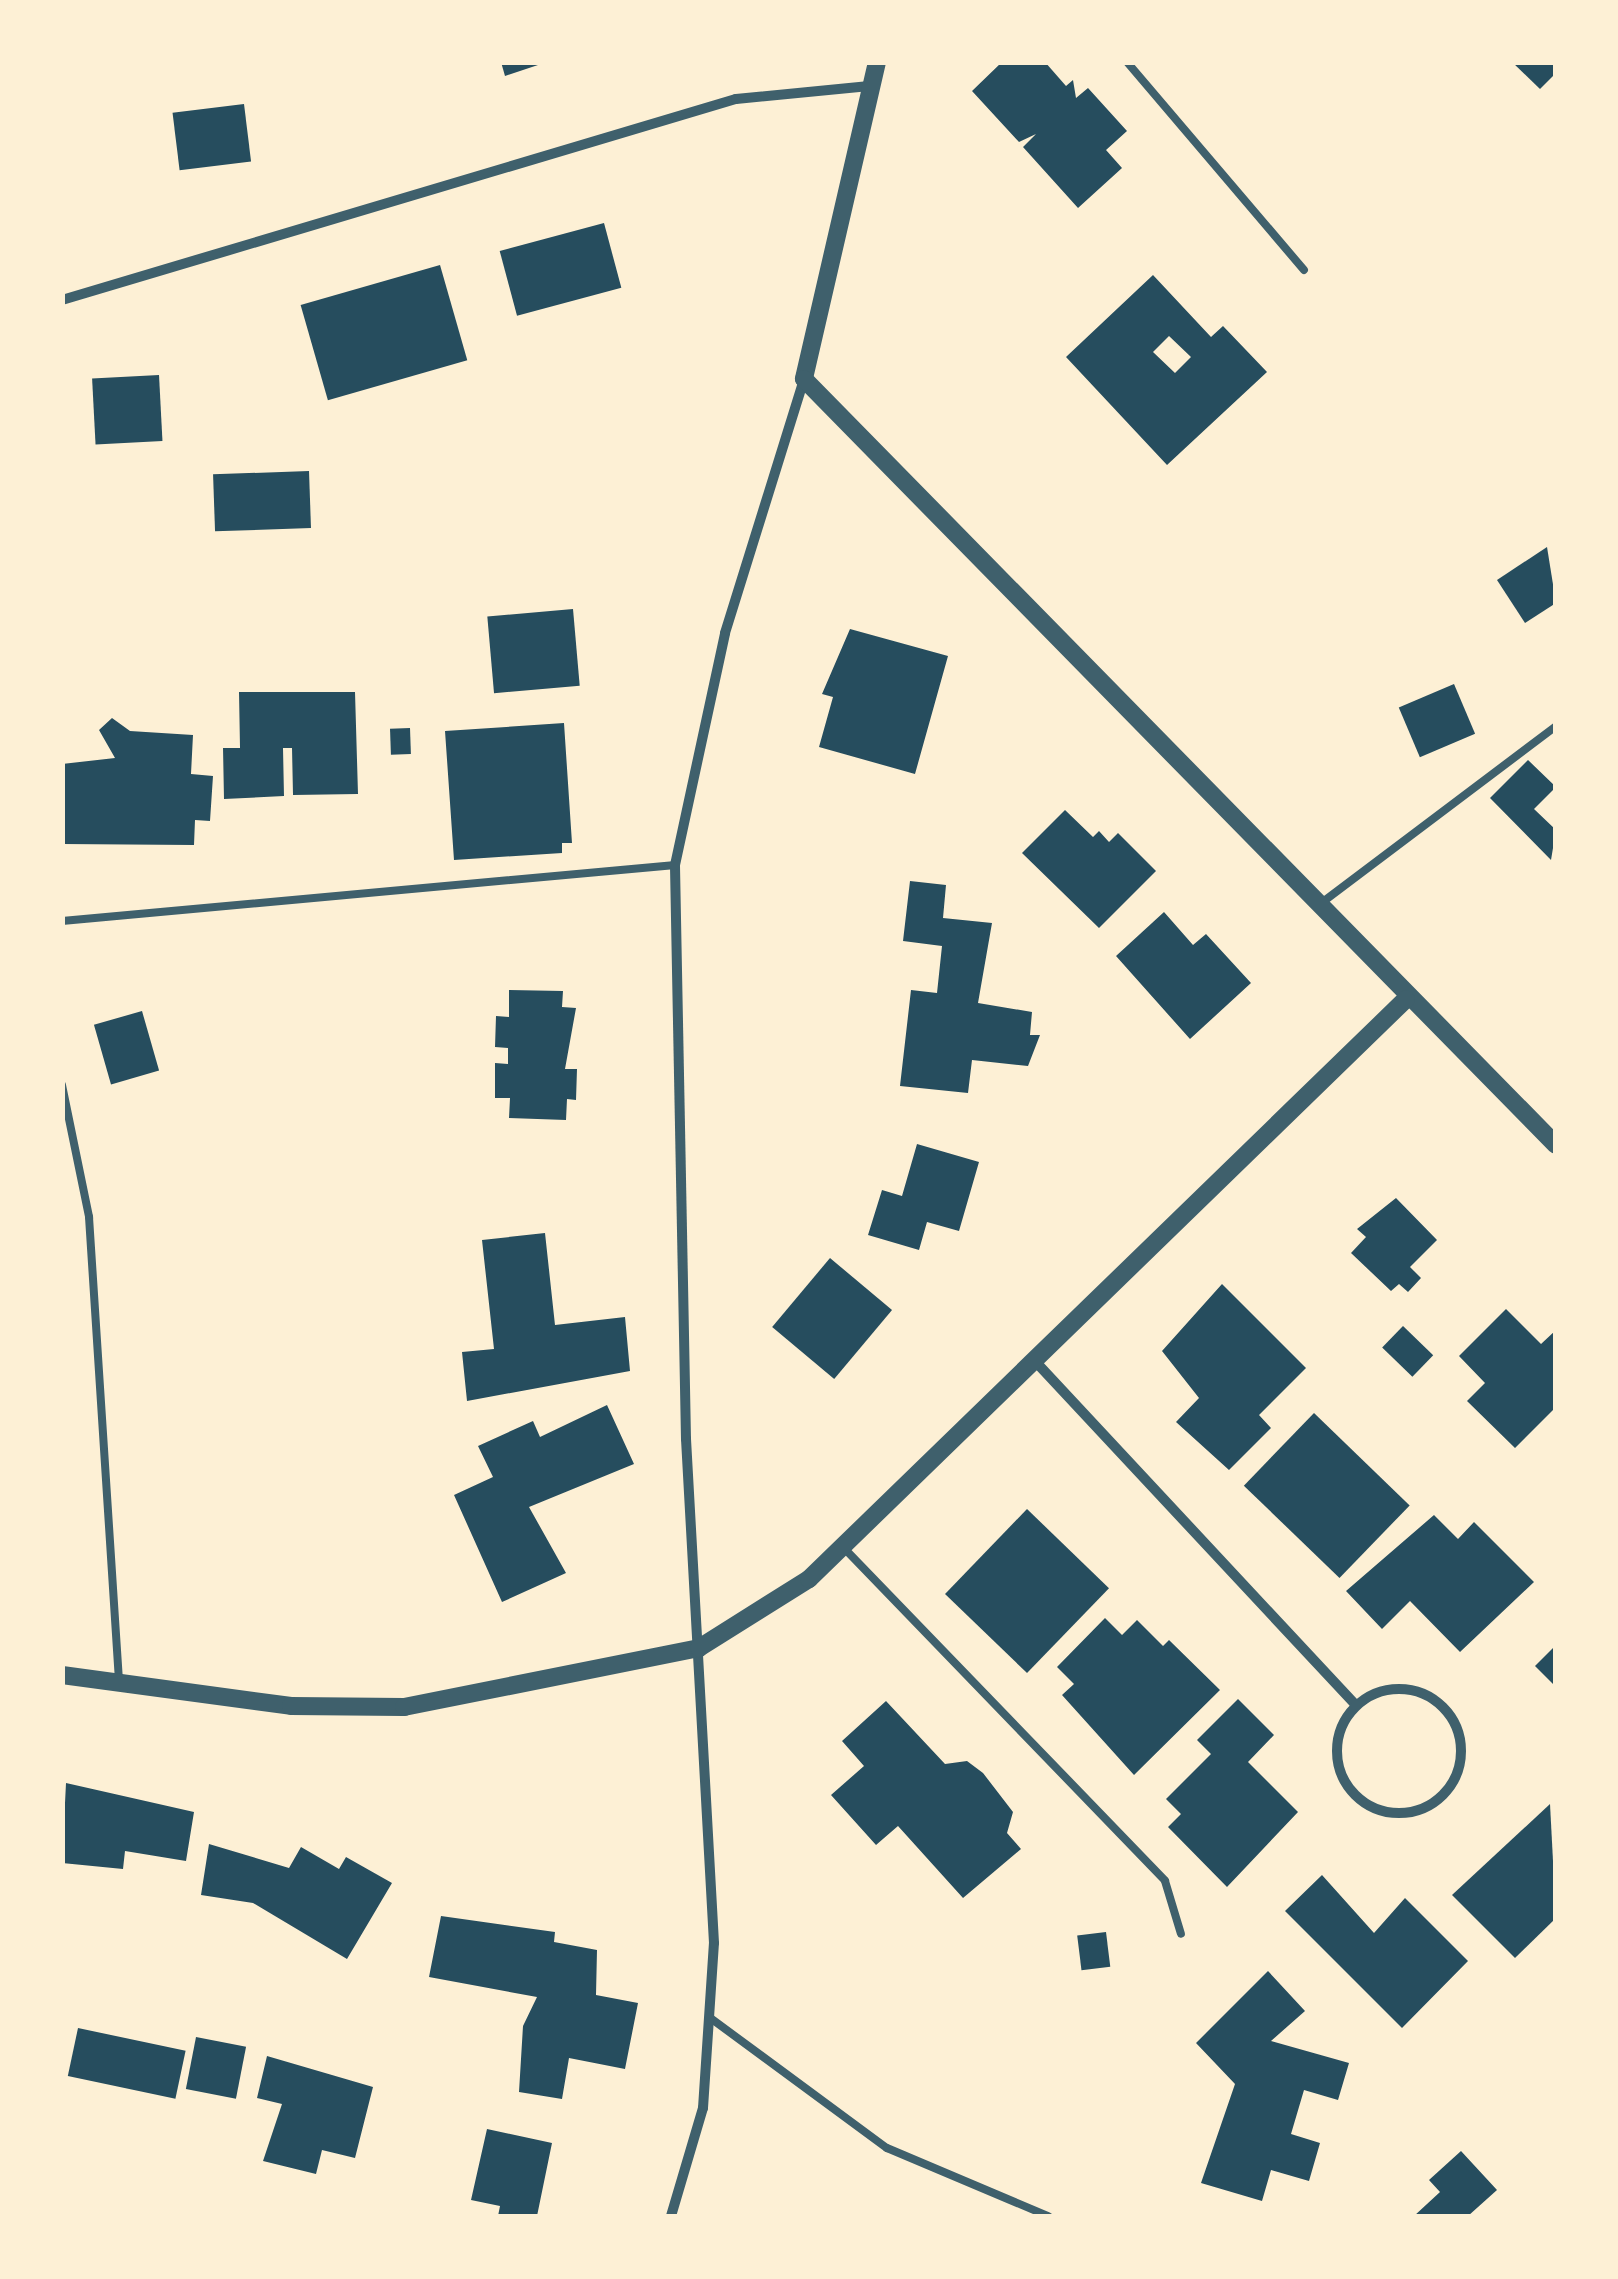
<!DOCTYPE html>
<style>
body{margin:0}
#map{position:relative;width:1618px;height:2279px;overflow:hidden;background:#fdf0d5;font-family:"Varela Round",sans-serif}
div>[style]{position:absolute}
.building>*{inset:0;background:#264d5e;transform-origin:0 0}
.service>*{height:8px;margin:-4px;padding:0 4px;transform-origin:4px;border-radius:4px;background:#3f606c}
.minor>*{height:10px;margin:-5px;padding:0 5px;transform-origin:5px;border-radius:5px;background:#3f606c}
.minor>.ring{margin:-5px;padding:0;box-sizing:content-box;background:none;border:10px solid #3f606c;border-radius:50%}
.tertiary>*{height:18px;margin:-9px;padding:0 9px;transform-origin:9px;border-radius:9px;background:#3f606c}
span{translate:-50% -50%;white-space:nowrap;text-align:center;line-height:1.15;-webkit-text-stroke:9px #fdf0d5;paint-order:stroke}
.frame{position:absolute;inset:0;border:65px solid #fdf0d5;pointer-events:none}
</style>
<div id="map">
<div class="building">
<div style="clip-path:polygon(501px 62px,544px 62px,544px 63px,505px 76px)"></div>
<div style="clip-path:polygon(1002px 62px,1045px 62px,1066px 86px,1073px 80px,1076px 98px,1088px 88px,1127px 131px,1106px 150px,1122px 168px,1078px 208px,1023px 147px,1036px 134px,1019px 142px,972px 91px)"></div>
<div style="clip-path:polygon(1512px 62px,1556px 62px,1556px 73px,1540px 89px)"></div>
<div style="left:244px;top:104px;width:58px;height:72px;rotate:83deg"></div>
<div style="left:604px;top:223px;width:67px;height:108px;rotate:75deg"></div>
<div style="left:440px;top:265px;width:99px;height:145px;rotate:74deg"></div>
<div style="clip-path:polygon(evenodd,1153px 275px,1211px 337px,1223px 326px,1267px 372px,1167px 465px,1066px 357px,1153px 275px,1169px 336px,1191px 357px,1175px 373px,1153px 352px,1169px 336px)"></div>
<div style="left:159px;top:375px;width:66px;height:67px;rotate:87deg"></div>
<div style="left:309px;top:471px;width:57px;height:96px;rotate:88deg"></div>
<div style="clip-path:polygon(1547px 547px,1556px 603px,1525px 623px,1497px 580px)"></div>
<div style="left:573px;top:609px;width:77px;height:86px;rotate:85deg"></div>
<div style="clip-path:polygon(850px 629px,948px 656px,915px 774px,819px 747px,833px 697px,822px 694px)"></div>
<div style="left:1454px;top:684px;width:54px;height:60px;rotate:67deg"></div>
<div style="clip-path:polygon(239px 692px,355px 692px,358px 794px,293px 795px,292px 748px,283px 748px,284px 796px,224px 799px,223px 748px,240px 748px)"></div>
<div style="clip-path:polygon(112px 718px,130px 731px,193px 735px,191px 774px,213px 776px,210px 821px,195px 820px,194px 845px,62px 844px,62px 764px,115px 758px,99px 730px)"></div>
<div style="clip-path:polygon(564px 723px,572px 843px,562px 843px,562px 853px,454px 860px,445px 731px)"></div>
<div style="left:410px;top:728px;width:26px;height:20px;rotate:88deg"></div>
<div style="clip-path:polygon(1528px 760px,1556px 787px,1534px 809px,1556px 830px,1551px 860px,1490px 798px)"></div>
<div style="clip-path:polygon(1065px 810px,1093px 837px,1099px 831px,1109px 842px,1118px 833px,1156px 871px,1099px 928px,1022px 853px)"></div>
<div style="clip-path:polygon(910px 881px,946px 885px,943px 918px,992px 923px,978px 1003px,1032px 1012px,1030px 1035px,1040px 1035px,1028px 1066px,972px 1060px,968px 1093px,900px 1086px,911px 990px,937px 993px,942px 946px,903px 941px)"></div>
<div style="clip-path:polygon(1164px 912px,1193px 945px,1206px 934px,1251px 983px,1190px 1039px,1116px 956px)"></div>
<div style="clip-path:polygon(509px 990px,563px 991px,562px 1007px,576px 1008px,565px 1069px,577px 1069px,576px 1100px,567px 1099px,566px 1120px,509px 1118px,510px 1098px,495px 1098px,495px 1063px,508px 1064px,508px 1048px,495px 1047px,496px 1016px,509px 1017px)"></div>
<div style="left:142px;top:1011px;width:62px;height:50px;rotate:74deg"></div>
<div style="clip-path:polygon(917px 1144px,979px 1162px,959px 1231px,927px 1222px,919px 1250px,868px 1235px,882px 1190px,902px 1196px)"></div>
<div style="clip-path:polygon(1396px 1198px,1437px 1240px,1410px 1267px,1421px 1278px,1408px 1292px,1399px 1284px,1391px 1291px,1351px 1253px,1366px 1237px,1357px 1229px)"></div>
<div style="clip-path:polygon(545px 1233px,555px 1325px,625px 1317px,630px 1371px,467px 1401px,462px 1352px,494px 1349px,482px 1240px)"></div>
<div style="left:830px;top:1258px;width:81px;height:90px;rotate:40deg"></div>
<div style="clip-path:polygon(1222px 1284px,1306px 1368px,1259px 1415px,1271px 1428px,1229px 1470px,1176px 1422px,1199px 1398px,1162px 1351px)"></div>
<div style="clip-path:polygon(1506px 1309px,1541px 1344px,1556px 1330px,1556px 1407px,1515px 1448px,1467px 1401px,1485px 1383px,1459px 1356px)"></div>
<div style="left:1403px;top:1326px;width:42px;height:30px;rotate:44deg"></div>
<div style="clip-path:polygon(607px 1405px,634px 1464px,529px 1507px,566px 1573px,502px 1602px,454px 1495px,493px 1477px,478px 1446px,533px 1421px,540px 1437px)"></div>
<div style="left:1314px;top:1413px;width:133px;height:101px;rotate:44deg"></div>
<div style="left:1027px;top:1509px;width:114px;height:118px;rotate:44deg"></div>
<div style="clip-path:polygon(1434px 1515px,1458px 1539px,1474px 1522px,1534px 1582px,1460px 1652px,1410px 1601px,1382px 1629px,1346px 1591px)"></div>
<div style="clip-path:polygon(1105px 1618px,1122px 1635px,1137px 1620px,1163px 1646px,1169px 1640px,1220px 1690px,1134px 1775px,1062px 1695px,1074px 1684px,1057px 1667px)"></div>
<div style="clip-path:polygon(1556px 1645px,1556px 1687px,1535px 1666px)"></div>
<div style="clip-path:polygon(1238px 1699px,1274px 1735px,1248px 1762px,1298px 1812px,1227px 1887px,1168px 1827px,1181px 1814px,1166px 1799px,1211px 1754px,1197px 1740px)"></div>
<div style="clip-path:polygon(886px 1701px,945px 1764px,967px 1761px,983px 1773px,1013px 1812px,1007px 1833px,1021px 1849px,963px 1898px,898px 1826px,876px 1845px,831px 1795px,864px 1766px,842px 1741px)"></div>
<div style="clip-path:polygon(66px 1783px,194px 1812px,186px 1861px,125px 1851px,123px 1869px,62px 1863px)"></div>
<div style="clip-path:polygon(1550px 1804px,1556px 1918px,1515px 1958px,1452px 1895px)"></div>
<div style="clip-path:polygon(209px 1844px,289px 1868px,301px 1847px,339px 1869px,346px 1857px,392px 1883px,347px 1959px,253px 1903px,201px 1895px)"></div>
<div style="clip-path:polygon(1322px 1875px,1374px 1933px,1405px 1898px,1468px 1961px,1402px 2028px,1285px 1911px)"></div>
<div style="clip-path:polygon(441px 1916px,555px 1932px,554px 1942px,597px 1950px,596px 1995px,638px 2003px,625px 2069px,569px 2058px,562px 2099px,519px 2092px,523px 2026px,537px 1997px,429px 1977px)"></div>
<div style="left:1106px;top:1932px;width:35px;height:29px;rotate:83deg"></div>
<div style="clip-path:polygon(1268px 1971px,1305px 2011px,1271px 2041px,1349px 2063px,1338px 2100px,1304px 2090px,1291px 2134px,1320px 2143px,1309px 2181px,1271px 2170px,1262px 2201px,1201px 2183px,1235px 2084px,1196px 2043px)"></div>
<div style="left:78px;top:2028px;width:110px;height:49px;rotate:12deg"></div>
<div style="left:196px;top:2037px;width:51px;height:53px;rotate:11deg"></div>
<div style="clip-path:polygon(267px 2056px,373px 2087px,355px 2158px,322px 2150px,316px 2174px,263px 2161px,282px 2104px,257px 2098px)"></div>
<div style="clip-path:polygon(487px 2129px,552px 2143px,537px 2216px,498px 2216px,500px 2206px,471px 2200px)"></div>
<div style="clip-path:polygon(1461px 2151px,1497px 2190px,1468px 2216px,1414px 2216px,1440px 2192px,1429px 2180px)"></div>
</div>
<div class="service">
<div style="left:1127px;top:62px;width:273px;rotate:49.6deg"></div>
<div style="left:1320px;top:904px;width:296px;rotate:-37deg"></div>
<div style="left:62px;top:921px;width:616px;rotate:-5.22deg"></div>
<div style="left:62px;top:1085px;width:135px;rotate:78.4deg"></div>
<div style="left:89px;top:1217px;width:465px;rotate:86.3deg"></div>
<div style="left:842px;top:1546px;width:465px;rotate:46deg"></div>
<div style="left:1165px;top:1881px;width:55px;rotate:73.2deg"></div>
<div style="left:709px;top:2017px;width:221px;rotate:36.4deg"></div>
<div style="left:887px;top:2148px;width:175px;rotate:22.9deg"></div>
</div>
<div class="minor">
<div style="left:62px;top:300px;width:703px;rotate:-16.61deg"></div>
<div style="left:736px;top:99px;width:134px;rotate:-5.6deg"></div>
<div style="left:1034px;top:1360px;width:472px;rotate:47deg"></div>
<div class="ring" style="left:1337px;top:1689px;width:114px;height:114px"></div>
<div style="left:671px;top:2216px;width:113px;rotate:-73.5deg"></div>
<div style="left:703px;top:2108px;width:165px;rotate:-86.2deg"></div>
<div style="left:714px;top:1943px;width:505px;rotate:-93.18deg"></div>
<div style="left:686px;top:1439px;width:574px;rotate:-91.1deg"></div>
<div style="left:675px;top:865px;width:237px;rotate:-77.8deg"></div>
<div style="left:725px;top:633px;width:266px;rotate:-72.7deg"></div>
</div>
<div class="tertiary">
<div style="left:877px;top:62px;width:325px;rotate:103deg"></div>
<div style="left:804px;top:379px;width:1073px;rotate:45.53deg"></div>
<div style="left:62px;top:1675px;width:231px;rotate:7.7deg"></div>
<div style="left:291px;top:1706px;width:113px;rotate:0.5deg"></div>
<div style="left:404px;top:1707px;width:301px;rotate:-11.3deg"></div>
<div style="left:699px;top:1648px;width:130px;rotate:-32.1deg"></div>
<div style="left:809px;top:1579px;width:832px;rotate:-44.17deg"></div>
</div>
<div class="frame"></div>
</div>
